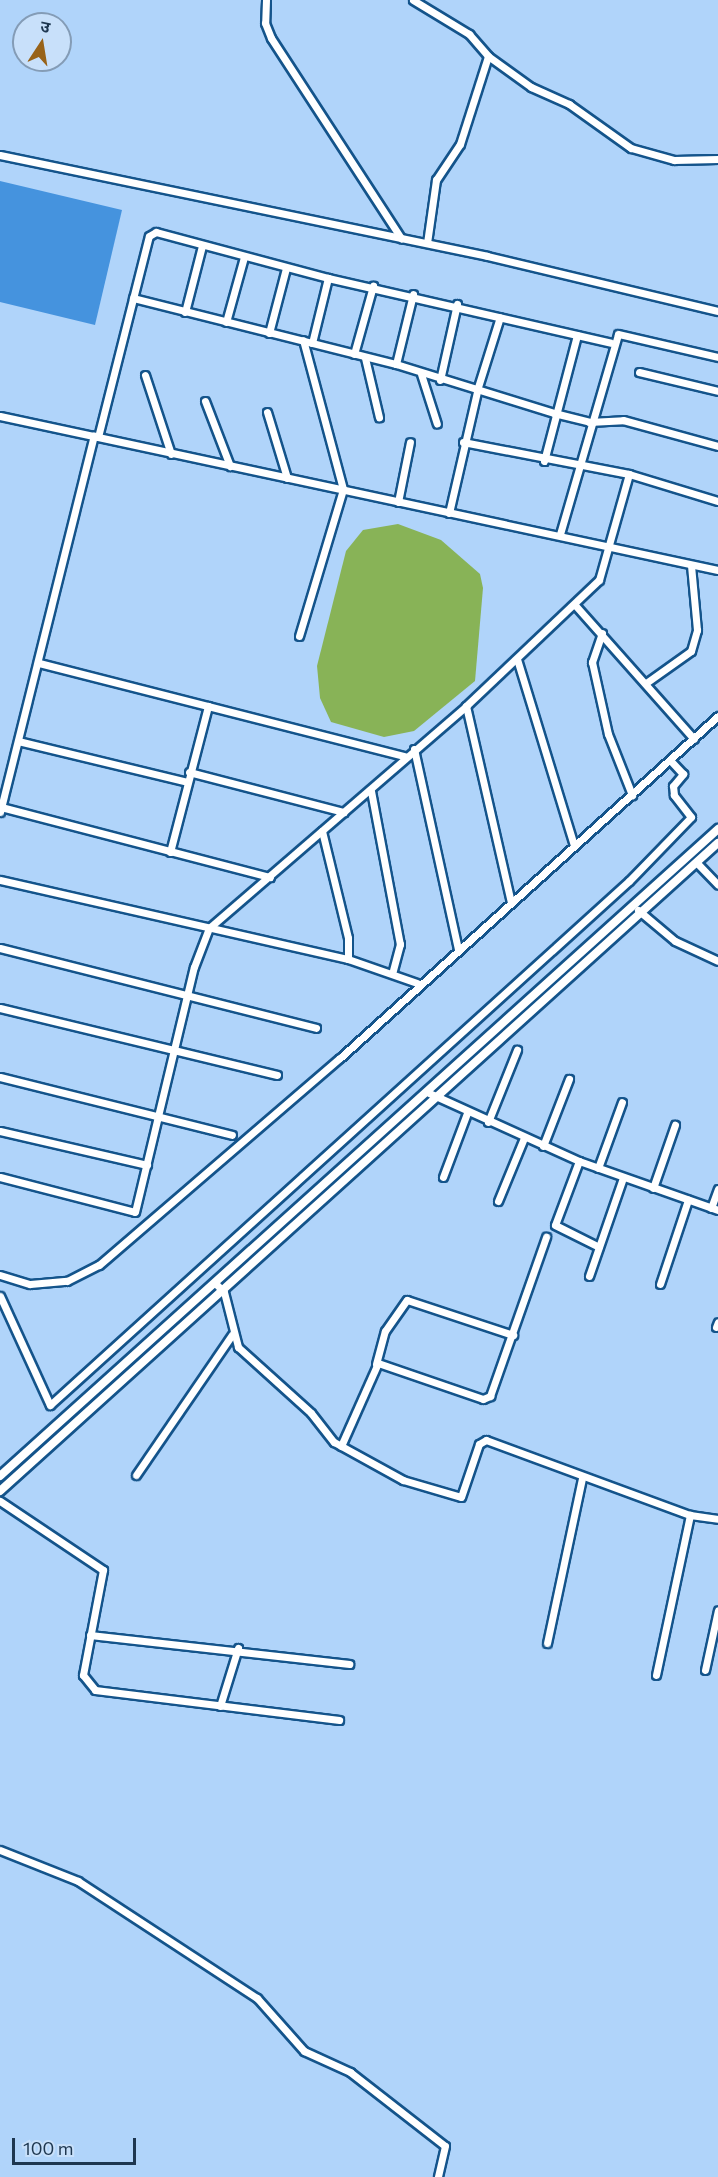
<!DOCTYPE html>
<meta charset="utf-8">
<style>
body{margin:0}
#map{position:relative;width:718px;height:2177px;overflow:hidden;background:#b0d4fa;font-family:Commissioner,"Noto Sans Devanagari",sans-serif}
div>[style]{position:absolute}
.green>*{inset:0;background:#88b357}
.water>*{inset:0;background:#4593de}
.roads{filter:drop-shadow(2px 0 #14548b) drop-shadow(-2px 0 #14548b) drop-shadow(0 2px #14548b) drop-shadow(0 -2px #14548b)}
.minor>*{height:7px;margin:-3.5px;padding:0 3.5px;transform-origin:3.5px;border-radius:3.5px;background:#fff}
.tertiary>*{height:8px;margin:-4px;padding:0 4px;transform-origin:4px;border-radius:4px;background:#fff}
span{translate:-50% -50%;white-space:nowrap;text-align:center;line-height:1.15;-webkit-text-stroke:6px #c8e0fa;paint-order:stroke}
.north{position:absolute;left:12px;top:12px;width:60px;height:60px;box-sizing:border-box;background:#c8e0fa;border:2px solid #849cb6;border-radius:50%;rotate:12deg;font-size:16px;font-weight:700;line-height:24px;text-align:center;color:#1e3750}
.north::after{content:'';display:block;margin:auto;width:21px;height:27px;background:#986319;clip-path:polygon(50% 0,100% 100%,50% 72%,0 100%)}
.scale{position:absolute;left:12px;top:2138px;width:124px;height:27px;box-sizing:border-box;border:3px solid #1e3750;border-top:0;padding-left:8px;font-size:18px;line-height:21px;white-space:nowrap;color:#1e3750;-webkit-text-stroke:4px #c8e0fa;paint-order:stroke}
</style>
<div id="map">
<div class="green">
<div style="clip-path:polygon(398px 524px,441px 540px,480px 574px,483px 588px,475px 681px,414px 731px,384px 737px,331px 722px,320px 698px,317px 666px,346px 551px,363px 530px)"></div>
</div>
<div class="water">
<div style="clip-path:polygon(0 181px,122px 210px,95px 325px,0 302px)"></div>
</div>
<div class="roads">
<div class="minor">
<div style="left:266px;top:0;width:23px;rotate:92deg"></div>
<div style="left:265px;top:23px;width:16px;rotate:68deg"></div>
<div style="left:271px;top:38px;width:239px;rotate:57deg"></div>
<div style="left:413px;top:0;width:66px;rotate:31.3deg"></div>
<div style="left:469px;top:34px;width:29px;rotate:49deg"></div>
<div style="left:488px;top:56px;width:53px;rotate:35.8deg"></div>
<div style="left:531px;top:87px;width:42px;rotate:24.1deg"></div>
<div style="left:569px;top:104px;width:76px;rotate:35.4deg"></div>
<div style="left:631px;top:148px;width:45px;rotate:15.6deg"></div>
<div style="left:674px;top:160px;width:44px;rotate:-1.3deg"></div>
<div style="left:0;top:155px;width:497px;rotate:11.7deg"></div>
<div style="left:487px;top:256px;width:237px;rotate:13.4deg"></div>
<div style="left:427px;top:243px;width:64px;rotate:-81.9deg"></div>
<div style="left:436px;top:180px;width:43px;rotate:-56.3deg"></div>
<div style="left:460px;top:144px;width:92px;rotate:-72.3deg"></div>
<div style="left:133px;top:298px;width:271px;rotate:14.1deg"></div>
<div style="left:396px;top:364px;width:165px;rotate:17.2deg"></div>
<div style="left:554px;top:413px;width:36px;rotate:14deg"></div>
<div style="left:589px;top:422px;width:34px;rotate:-3deg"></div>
<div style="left:623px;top:420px;width:98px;rotate:15.3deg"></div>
<div style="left:185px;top:312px;width:68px;rotate:-75.6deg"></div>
<div style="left:226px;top:322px;width:67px;rotate:-74.5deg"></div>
<div style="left:269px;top:333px;width:67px;rotate:-75.3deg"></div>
<div style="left:312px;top:343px;width:67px;rotate:-76.2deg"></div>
<div style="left:354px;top:354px;width:71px;rotate:-74.4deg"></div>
<div style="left:365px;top:358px;width:61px;rotate:76.7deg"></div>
<div style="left:396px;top:364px;width:72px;rotate:-76.3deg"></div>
<div style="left:639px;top:372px;width:81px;rotate:13.5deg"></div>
<div style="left:421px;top:374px;width:52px;rotate:72.3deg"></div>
<div style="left:145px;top:375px;width:83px;rotate:71.8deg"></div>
<div style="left:440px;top:380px;width:78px;rotate:-77.4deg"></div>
<div style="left:205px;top:401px;width:70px;rotate:69deg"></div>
<div style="left:267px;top:412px;width:69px;rotate:73.1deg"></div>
<div style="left:0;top:416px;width:734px;rotate:12.11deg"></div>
<div style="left:98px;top:437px;width:207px;rotate:-75.8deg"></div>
<div style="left:149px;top:236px;width:8px;rotate:-30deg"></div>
<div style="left:156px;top:232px;width:178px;rotate:15deg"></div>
<div style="left:328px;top:278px;width:290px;rotate:12.9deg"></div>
<div style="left:463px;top:442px;width:169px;rotate:10.9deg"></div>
<div style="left:629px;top:474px;width:93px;rotate:16.9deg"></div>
<div style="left:544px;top:461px;width:130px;rotate:-75.3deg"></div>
<div style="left:398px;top:502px;width:61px;rotate:-78.7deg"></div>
<div style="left:449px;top:513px;width:129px;rotate:-77deg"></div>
<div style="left:478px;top:387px;width:73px;rotate:-72.6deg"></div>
<div style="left:560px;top:534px;width:208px;rotate:-73.8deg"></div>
<div style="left:618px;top:334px;width:103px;rotate:13deg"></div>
<div style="left:575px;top:605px;width:179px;rotate:48.4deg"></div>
<div style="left:602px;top:633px;width:31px;rotate:109deg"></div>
<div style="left:592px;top:662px;width:74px;rotate:77.5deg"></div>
<div style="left:608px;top:734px;width:66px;rotate:68.5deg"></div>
<div style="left:299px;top:636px;width:153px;rotate:-73.3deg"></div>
<div style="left:343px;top:489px;width:154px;rotate:-105deg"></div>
<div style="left:517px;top:659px;width:195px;rotate:73deg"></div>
<div style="left:39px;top:663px;width:377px;rotate:14.3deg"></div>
<div style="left:646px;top:683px;width:55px;rotate:-35.4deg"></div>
<div style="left:691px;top:651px;width:22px;rotate:-74deg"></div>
<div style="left:697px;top:630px;width:65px;rotate:-95.3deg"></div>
<div style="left:466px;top:706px;width:201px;rotate:77.1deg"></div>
<div style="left:18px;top:741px;width:174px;rotate:13.6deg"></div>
<div style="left:414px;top:749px;width:205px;rotate:77.6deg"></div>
<div style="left:189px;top:772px;width:160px;rotate:14.5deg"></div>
<div style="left:371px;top:791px;width:156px;rotate:79.3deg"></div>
<div style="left:400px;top:944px;width:28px;rotate:105deg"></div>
<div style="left:1px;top:807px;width:278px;rotate:14.6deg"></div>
<div style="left:0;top:812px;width:388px;rotate:-76deg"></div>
<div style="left:322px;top:831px;width:110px;rotate:76.3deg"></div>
<div style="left:348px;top:938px;width:21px;rotate:90deg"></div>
<div style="left:170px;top:852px;width:151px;rotate:-75.4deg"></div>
<div style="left:697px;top:863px;width:30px;rotate:46deg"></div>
<div style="left:0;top:880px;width:357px;rotate:12.8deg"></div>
<div style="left:348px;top:959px;width:73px;rotate:19.2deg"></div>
<div style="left:638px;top:910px;width:48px;rotate:40deg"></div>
<div style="left:675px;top:941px;width:47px;rotate:24.9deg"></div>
<div style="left:0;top:948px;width:326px;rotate:14.2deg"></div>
<div style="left:0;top:1008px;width:285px;rotate:13.6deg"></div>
<div style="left:0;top:1077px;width:239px;rotate:14deg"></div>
<div style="left:429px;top:1093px;width:165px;rotate:24.4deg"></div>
<div style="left:579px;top:1161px;width:147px;rotate:19.4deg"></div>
<div style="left:488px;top:1122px;width:78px;rotate:-68.1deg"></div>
<div style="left:0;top:1131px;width:151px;rotate:13deg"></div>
<div style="left:543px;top:1146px;width:72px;rotate:-68.8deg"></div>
<div style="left:579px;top:1161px;width:68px;rotate:110.6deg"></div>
<div style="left:555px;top:1225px;width:49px;rotate:26.6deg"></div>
<div style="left:598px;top:1168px;width:70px;rotate:-70deg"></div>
<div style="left:0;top:1177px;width:139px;rotate:14.5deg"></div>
<div style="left:135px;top:1212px;width:252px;rotate:-76.5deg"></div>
<div style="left:194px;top:967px;width:42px;rotate:-69deg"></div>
<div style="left:209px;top:928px;width:340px;rotate:-40.8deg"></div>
<div style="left:466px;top:706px;width:183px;rotate:-43.5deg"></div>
<div style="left:599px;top:580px;width:110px;rotate:-74.2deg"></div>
<div style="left:443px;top:1177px;width:68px;rotate:-69.4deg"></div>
<div style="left:653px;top:1188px;width:67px;rotate:-70.8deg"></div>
<div style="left:498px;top:1201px;width:68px;rotate:-67.6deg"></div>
<div style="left:711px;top:1208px;width:20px;rotate:-70deg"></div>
<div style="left:0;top:1275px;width:31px;rotate:17deg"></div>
<div style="left:30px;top:1284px;width:37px;rotate:-5deg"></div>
<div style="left:67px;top:1281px;width:36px;rotate:-27deg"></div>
<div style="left:99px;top:1265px;width:318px;rotate:-40.7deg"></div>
<div style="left:340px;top:1058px;width:510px;rotate:-42.14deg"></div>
<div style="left:589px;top:1276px;width:104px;rotate:-70.9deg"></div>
<div style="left:216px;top:1284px;width:11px;rotate:45deg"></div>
<div style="left:224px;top:1292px;width:57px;rotate:75.7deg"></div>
<div style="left:238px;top:1347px;width:98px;rotate:42.1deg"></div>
<div style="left:311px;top:1413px;width:37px;rotate:52deg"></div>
<div style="left:334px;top:1442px;width:79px;rotate:28.8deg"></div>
<div style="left:403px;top:1480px;width:60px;rotate:16.3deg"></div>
<div style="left:461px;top:1497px;width:56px;rotate:-71.2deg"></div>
<div style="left:479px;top:1444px;width:8px;rotate:-30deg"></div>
<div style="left:486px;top:1440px;width:217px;rotate:20.2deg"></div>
<div style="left:690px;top:1515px;width:28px;rotate:8deg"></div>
<div style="left:660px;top:1284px;width:89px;rotate:-71.6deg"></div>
<div style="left:0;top:1296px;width:120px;rotate:65.4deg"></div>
<div style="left:50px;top:1405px;width:781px;rotate:-42.15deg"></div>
<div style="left:629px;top:881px;width:89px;rotate:-45.9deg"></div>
<div style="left:691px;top:817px;width:28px;rotate:-128deg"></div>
<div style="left:674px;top:795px;width:9px;rotate:-96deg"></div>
<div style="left:673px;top:786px;width:16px;rotate:-50deg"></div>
<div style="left:683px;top:774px;width:19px;rotate:-133deg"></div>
<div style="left:716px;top:1327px;width:5px;rotate:-68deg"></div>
<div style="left:376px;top:1364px;width:34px;rotate:-75deg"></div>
<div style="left:385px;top:1331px;width:38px;rotate:-55deg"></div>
<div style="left:407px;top:1300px;width:112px;rotate:18.3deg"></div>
<div style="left:341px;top:1446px;width:91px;rotate:-66deg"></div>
<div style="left:378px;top:1363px;width:111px;rotate:18.9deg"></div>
<div style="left:483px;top:1399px;width:8px;rotate:-23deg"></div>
<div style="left:490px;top:1396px;width:169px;rotate:-70.6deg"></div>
<div style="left:136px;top:1475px;width:170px;rotate:-55.6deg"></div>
<div style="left:0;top:1501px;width:124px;rotate:33.8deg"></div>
<div style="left:103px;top:1570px;width:107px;rotate:100.8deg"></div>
<div style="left:83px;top:1675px;width:19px;rotate:51deg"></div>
<div style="left:95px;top:1690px;width:246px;rotate:7deg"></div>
<div style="left:90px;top:1635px;width:261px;rotate:6.4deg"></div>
<div style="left:547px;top:1643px;width:169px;rotate:-78deg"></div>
<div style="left:705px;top:1670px;width:61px;rotate:-77.8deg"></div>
<div style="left:656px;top:1675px;width:164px;rotate:-78deg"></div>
<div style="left:220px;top:1706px;width:61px;rotate:-72.8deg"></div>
<div style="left:0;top:1850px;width:84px;rotate:21.7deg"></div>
<div style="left:78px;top:1881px;width:214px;rotate:33.2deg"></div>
<div style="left:257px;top:1998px;width:71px;rotate:48.4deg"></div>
<div style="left:304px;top:2051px;width:51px;rotate:24.5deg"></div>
<div style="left:350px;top:2072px;width:120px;rotate:37.9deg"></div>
<div style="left:445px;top:2146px;width:32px;rotate:103deg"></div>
</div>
<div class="tertiary">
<div style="left:0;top:1476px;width:967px;rotate:-42.02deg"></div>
<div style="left:0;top:1491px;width:967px;rotate:-42.07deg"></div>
</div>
</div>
<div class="north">उ</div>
<div class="scale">100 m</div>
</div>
